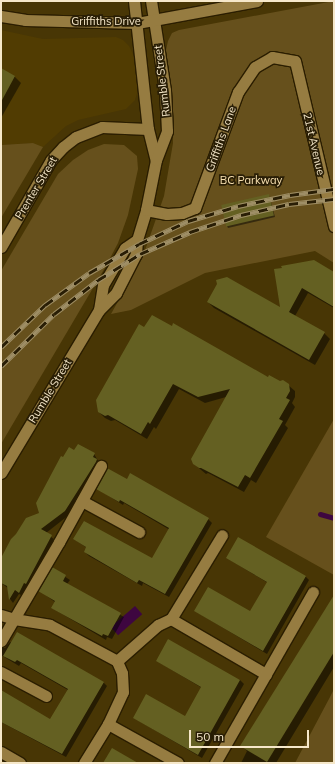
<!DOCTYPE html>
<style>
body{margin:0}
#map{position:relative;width:335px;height:764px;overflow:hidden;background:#483605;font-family:Mulish,sans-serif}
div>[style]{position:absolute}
.built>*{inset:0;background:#513c02}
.green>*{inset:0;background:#66501c}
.water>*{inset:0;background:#3e0640;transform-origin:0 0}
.shadow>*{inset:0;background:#0007}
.stream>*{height:5px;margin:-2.5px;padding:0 2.5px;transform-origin:2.5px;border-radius:2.5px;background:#3e0640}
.building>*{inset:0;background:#646022;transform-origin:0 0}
.roads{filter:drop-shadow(1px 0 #2b1e00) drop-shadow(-1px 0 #2b1e00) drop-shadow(0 1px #2b1e00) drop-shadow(0 -1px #2b1e00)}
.minor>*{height:11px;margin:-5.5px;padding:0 5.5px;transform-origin:5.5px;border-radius:5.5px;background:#967c41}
.tertiary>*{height:11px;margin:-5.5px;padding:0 5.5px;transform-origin:5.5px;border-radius:5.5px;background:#967c41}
.secondary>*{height:11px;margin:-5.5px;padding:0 5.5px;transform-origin:5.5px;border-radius:5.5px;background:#967c41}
.rail>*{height:4.5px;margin-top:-2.25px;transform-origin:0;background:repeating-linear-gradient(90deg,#291e06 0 9px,#9e8e66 0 18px);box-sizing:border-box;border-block:1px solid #9e8e66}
span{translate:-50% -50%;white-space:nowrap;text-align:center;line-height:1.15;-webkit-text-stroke:3.5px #291e06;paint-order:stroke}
.street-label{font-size:11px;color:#f6e8ca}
.park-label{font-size:11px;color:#f8e1b1}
.frame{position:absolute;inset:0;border:2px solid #f6e8ca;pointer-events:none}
.scale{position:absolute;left:189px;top:730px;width:120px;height:18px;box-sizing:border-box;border:2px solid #f6e8ca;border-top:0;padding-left:5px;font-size:12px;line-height:14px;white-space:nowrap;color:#f6e8ca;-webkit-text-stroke:3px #291e06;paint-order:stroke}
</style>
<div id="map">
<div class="built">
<div style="clip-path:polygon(1px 30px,43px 39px,116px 37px,123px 40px,129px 46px,133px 54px,138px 90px,135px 100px,126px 109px,78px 120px,66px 126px,43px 147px,33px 143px,1px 145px)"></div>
</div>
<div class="green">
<div style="clip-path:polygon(334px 1px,334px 263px,315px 251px,205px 273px,131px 310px,111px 314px,143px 256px,164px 196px,173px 143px,173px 102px,166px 50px,168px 41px,172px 33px,179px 30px)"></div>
<div style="clip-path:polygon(33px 143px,43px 147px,1px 218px,1px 145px)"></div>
<div style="clip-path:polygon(104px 144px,124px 145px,137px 156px,138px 169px,128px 215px,118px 243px,106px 266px,1px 444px,1px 271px,58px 174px,73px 160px,88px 150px)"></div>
<div style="clip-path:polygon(334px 419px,334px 575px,266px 537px)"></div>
<div style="clip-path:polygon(334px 689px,334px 763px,295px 763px,330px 697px)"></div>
</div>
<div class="water">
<div style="left:135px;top:606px;width:11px;height:32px;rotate:49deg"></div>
</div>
<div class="shadow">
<div style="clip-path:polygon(1px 69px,15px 77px,21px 83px,1px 118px)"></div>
<div style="clip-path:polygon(269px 195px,275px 217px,228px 228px,227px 226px)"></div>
<div style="clip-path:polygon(283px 269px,334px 273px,334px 308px,308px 293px,295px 316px,324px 333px,330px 339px,315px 365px,214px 308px,208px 302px,281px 309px)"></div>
<div style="clip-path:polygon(140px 326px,288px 385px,295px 391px,295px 397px,292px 403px,295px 407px,285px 425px,288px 428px,256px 483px,251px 480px,244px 492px,208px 473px,206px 474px,194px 464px,226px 397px,205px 403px,179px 389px,156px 429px,154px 427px,147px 439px,115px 420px,111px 421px,105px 418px,99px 412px)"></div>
<div style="clip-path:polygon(75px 452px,94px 454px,100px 464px,69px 515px,46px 533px,55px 540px,23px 596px,19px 594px,13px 603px,10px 599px,8px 588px,1px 583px,1px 561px,40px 513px,64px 458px)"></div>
<div style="clip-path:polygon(98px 489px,208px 519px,212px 523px,169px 597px,143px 583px,142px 586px,89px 556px,85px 552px,87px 548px,74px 539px,153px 559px,170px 530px,124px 503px,123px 505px)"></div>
<div style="clip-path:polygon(227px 558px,305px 576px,309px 580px,267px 654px,195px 611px,250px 612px,268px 583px)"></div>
<div style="clip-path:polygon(53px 569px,70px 580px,67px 584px,124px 617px,112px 639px,107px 637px,106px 640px,52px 608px,55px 602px,40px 591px)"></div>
<div style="clip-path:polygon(334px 597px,334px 667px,276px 763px,241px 763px,247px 751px,242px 746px)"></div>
<div style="clip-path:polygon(10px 642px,103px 682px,107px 686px,66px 757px,1px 722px,1px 692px,51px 720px,68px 690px,21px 663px,19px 666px,1px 655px,1px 648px,5px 648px)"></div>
<div style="clip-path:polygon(157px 661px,240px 680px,244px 684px,202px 758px,134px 718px,185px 718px,202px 688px)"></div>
</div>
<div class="stream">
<div style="left:320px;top:514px;width:15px;rotate:16deg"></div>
</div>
<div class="building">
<div style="clip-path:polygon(1px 68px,15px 76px,1px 102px)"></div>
<div style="left:269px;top:194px;width:22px;height:49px;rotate:77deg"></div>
<div style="clip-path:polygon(314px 260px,334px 272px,334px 307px,302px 288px,289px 312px,325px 332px,309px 360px,207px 302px,217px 284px,216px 280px,227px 277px,280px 307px,274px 269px,282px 268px,281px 266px)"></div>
<div style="clip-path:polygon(152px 315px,172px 326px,173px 323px,268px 377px,269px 375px,280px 381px,283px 380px,289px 384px,290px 391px,286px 398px,290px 400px,279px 419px,283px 421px,250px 478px,245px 475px,238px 487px,201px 468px,199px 468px,193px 464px,191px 459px,230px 389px,198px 397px,173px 384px,150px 424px,148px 422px,141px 434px,108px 415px,105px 416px,98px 412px,96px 400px,139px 324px,144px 327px)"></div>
<div style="clip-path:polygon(78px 444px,95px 453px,93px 457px,97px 459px,96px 462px,65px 511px,41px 529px,52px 535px,26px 584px,24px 583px,19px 593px,15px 590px,9px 600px,7px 586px,1px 583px,1px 558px,11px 539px,16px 534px,26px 518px,39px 513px,36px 503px,61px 456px,63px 457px,69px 447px,74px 450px)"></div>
<div style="clip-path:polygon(107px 468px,127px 479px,130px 473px,209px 518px,165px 594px,139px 580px,137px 583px,84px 552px,86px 547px,73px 539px,84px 521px,152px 558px,169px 528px,120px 500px,119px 502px,96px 489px)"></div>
<div style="clip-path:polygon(238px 537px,306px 576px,263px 651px,194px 611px,208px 587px,250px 611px,267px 582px,226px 558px)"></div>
<div style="clip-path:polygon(52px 567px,66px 575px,63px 581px,121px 613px,108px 636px,103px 634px,102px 636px,51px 608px,55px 601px,38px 591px)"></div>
<div style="clip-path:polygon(334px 595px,334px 652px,267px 762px,240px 746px)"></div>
<div style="clip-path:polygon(17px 632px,104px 682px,62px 754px,1px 722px,1px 690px,50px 719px,68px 689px,17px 660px,15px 662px,3px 656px)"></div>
<div style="clip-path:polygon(168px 639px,240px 680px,198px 755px,133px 718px,146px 694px,185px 716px,201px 687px,156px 661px)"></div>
<div style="clip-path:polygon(112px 748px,138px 763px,103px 763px)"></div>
</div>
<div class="roads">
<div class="minor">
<div style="left:146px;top:210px;width:21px;rotate:11deg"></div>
<div style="left:167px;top:214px;width:15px;rotate:-4deg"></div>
<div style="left:182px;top:213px;width:14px;rotate:-21deg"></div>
<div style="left:195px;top:208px;width:124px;rotate:-69.7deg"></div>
<div style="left:238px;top:92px;width:30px;rotate:-56deg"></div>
<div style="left:255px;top:67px;width:20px;rotate:-30deg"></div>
<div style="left:272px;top:57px;width:23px;rotate:10deg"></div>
<div style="left:295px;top:61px;width:170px;rotate:76.7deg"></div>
<div style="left:1px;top:247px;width:100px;rotate:-60.1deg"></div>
<div style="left:51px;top:160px;width:18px;rotate:-47deg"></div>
<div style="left:63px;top:147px;width:16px;rotate:-38deg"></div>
<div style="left:76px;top:137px;width:28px;rotate:-21deg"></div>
<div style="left:102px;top:127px;width:46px;rotate:2.5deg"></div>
<div style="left:82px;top:501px;width:65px;rotate:28.5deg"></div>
<div style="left:1px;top:615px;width:14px;rotate:17deg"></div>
<div style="left:14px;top:619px;width:36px;rotate:9deg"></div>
<div style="left:50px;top:625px;width:76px;rotate:28.2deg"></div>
<div style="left:171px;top:619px;width:110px;rotate:30.1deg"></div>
<div style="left:1px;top:641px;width:115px;rotate:-59.6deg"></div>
<div style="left:59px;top:542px;width:87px;rotate:-61.1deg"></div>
<div style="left:1px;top:672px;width:51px;rotate:28.1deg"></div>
<div style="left:108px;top:724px;width:80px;rotate:29.1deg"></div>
<div style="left:1px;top:752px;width:22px;rotate:30deg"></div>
<div style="left:84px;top:763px;width:46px;rotate:-58.4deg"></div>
<div style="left:108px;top:724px;width:35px;rotate:-65deg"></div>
<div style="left:123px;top:692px;width:19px;rotate:-93deg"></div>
<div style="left:122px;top:673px;width:13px;rotate:-113deg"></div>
<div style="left:117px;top:661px;width:55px;rotate:-41.3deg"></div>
<div style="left:158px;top:625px;width:14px;rotate:-25deg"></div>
<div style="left:171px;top:619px;width:98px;rotate:-58.7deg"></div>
<div style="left:215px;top:763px;width:197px;rotate:-60.2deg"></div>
</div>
<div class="tertiary">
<div style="left:134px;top:1px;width:129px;rotate:83.8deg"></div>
<div style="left:148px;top:129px;width:32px;rotate:76deg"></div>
<div style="left:99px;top:310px;width:25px;rotate:-81deg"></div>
<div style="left:103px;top:285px;width:43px;rotate:-59.3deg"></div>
<div style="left:125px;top:248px;width:14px;rotate:-34deg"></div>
<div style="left:1px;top:473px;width:190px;rotate:-59deg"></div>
<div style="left:99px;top:310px;width:24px;rotate:-45deg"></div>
<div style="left:116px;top:293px;width:44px;rotate:-62.9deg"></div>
<div style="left:136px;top:254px;width:14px;rotate:-86deg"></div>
<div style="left:137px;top:240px;width:31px;rotate:-73deg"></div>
<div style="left:146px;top:210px;width:51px;rotate:-78.7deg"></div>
<div style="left:156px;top:160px;width:31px;rotate:-69deg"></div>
<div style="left:167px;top:131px;width:41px;rotate:-92.8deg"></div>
<div style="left:165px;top:90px;width:90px;rotate:-98.9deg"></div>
</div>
<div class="secondary">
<div style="left:1px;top:16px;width:24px;rotate:9deg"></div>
<div style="left:25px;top:20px;width:112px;rotate:1.5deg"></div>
<div style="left:137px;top:23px;width:122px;rotate:-10.4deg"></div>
</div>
</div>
<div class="rail">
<div style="left:1px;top:347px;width:61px;rotate:-43.7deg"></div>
<div style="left:45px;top:305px;width:54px;rotate:-36deg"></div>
<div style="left:89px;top:273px;width:58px;rotate:-30.1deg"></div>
<div style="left:139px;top:244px;width:54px;rotate:-25.1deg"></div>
<div style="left:188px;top:221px;width:52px;rotate:-16.7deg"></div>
<div style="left:238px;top:206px;width:53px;rotate:-11.9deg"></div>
<div style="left:290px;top:195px;width:44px;rotate:-7.8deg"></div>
<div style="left:1px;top:366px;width:74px;rotate:-44.5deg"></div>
<div style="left:54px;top:314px;width:56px;rotate:-37.7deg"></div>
<div style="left:98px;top:280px;width:49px;rotate:-31.8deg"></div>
<div style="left:140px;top:254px;width:55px;rotate:-23.7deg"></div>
<div style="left:190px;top:232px;width:54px;rotate:-18.4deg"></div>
<div style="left:241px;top:215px;width:49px;rotate:-12.9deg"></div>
<div style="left:289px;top:204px;width:45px;rotate:-6.3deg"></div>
</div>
<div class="street-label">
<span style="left:106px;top:21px">Griffiths Drive</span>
<span style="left:162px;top:81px;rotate:-97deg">Rumble Street</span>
<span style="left:221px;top:139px;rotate:-70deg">Griffiths Lane</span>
<span style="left:314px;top:144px;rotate:77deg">21st Avenue</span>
<span style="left:36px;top:188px;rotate:-59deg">Prenter Street</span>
<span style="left:50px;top:391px;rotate:-59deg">Rumble Street</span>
</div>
<div class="park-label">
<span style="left:251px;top:180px">BC Parkway</span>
</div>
<div class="frame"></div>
<div class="scale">50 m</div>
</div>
